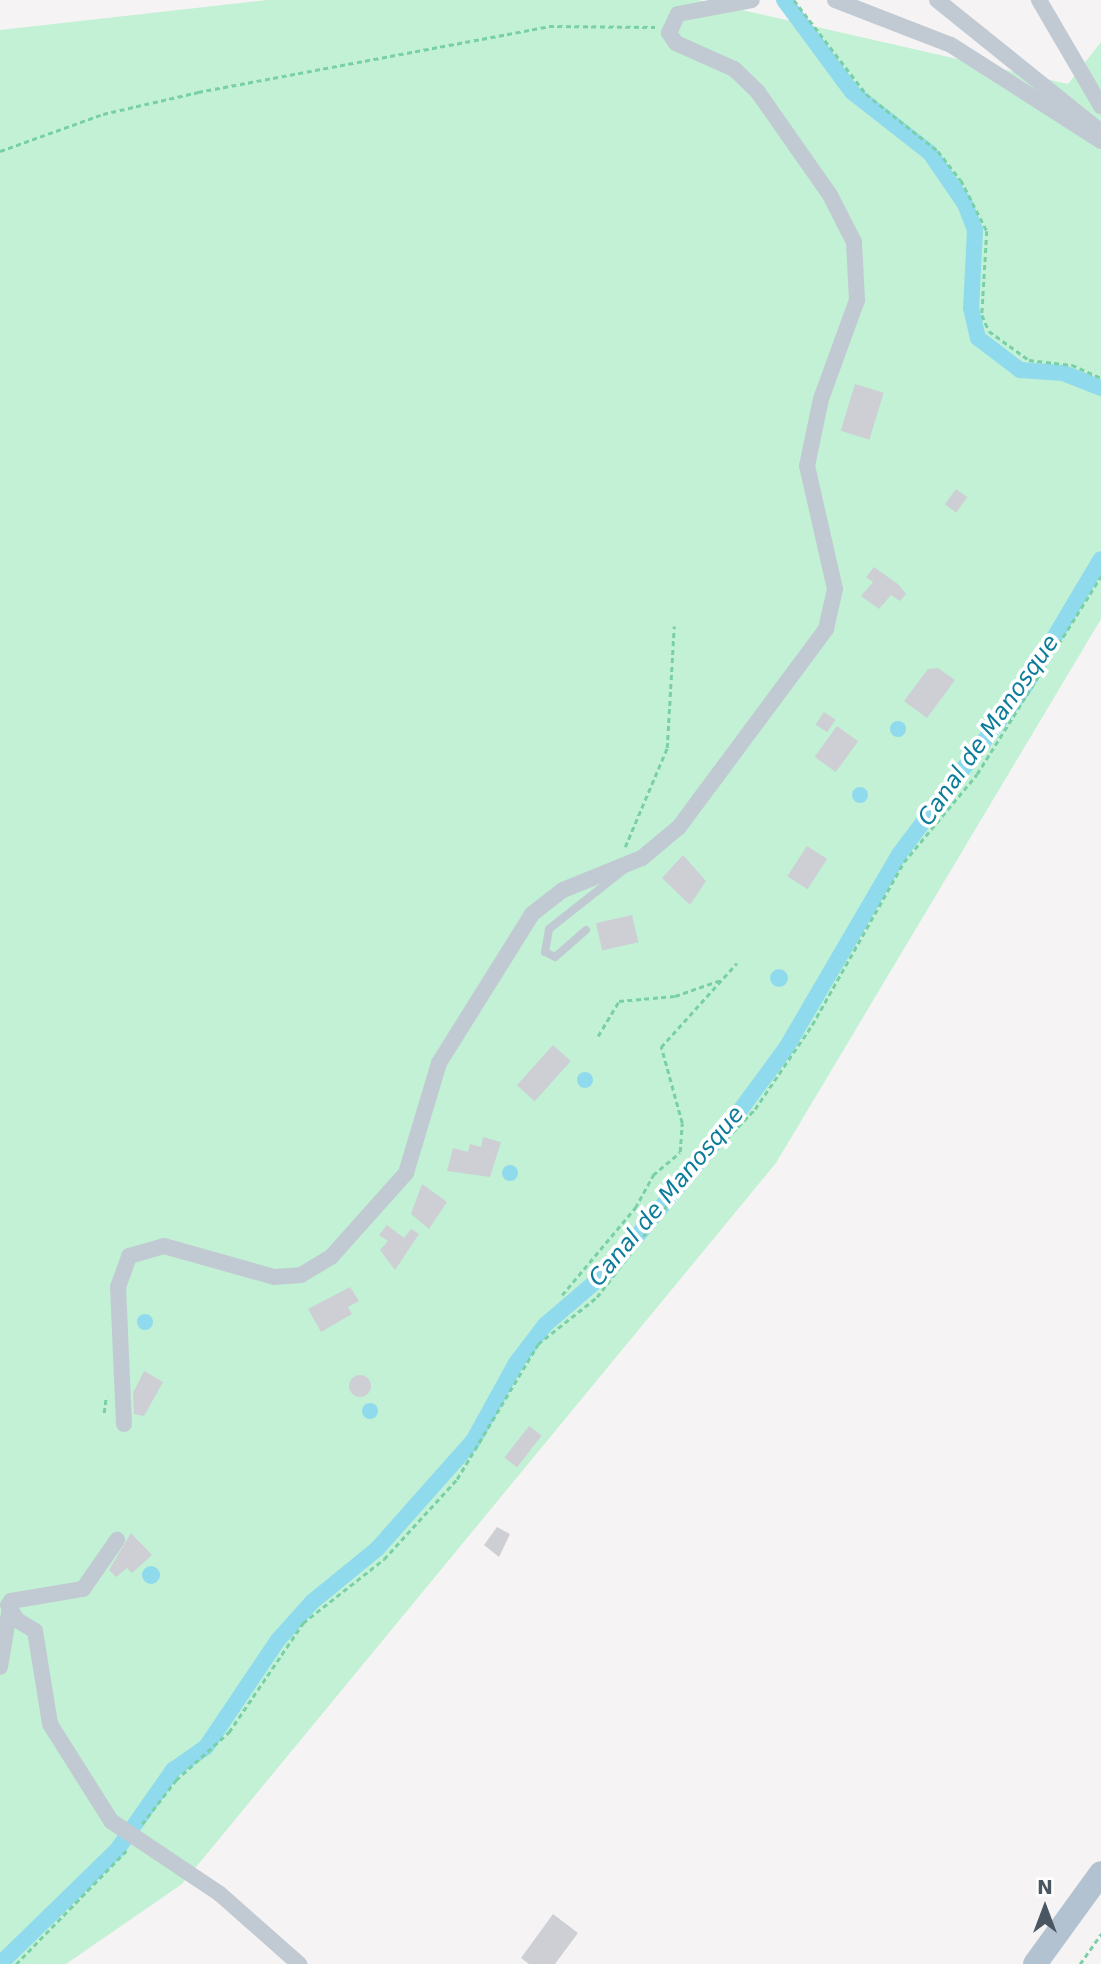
<!DOCTYPE html>
<style>
body{margin:0}
#map{position:relative;width:1101px;height:1964px;overflow:hidden;background:#f5f3f3;font-family:"DejaVu Sans",sans-serif}
div>[style]{position:absolute}
.green>*{inset:0;background:#c3f1d5}
.water>*{inset:0;background:#90daee}
.round{border-radius:50%}
.canal>*{height:16px;margin:-8px;padding:0 8px;transform-origin:8px;border-radius:8px;background:#90daee}
.building>*{inset:0;background:#cdcfd5;transform-origin:0 0}
.path>*{height:2.5px;margin-top:-1.25px;transform-origin:0;background:repeating-linear-gradient(90deg,#7ad0a6 0 5px,transparent 0 8.5px)}
.lane>*{height:8px;margin:-4px;padding:0 4px;transform-origin:4px;border-radius:4px;background:#c1cad2}
.street>*{height:16px;margin:-8px;padding:0 8px;transform-origin:8px;border-radius:8px;background:#c1cad2}
.primary>*{height:24px;margin:-12px;padding:0 12px;transform-origin:12px;border-radius:12px;background:#b3c2d1}
span{translate:-50% -50%;white-space:nowrap;text-align:center;line-height:1.15;-webkit-text-stroke:7px #fff;paint-order:stroke}
.water-label{font-size:23px;color:#0c7c9b;font-style:italic}
.north{position:absolute;left:1010px;top:1873px;width:70px;height:70px;-webkit-text-stroke:5px #fff;paint-order:stroke;rotate:0deg;font-size:19px;font-weight:700;line-height:28px;text-align:center;color:#4a5661}
.north::after{content:'';display:block;margin:auto;width:24px;height:32px;background:#4a5661;clip-path:polygon(50% 0,100% 100%,50% 72%,0 100%)}
</style>
<div id="map">
<div class="green">
<div style="clip-path:polygon(267px 0,698px 0,1068px 84px,1101px 42px,1101px 619px,776px 1163px,182px 1884px,66px 1964px,0 1964px,0 30px)"></div>
</div>
<div class="water">
<div class="round" style="left:890px;top:721px;width:16px;height:16px"></div>
<div class="round" style="left:852px;top:787px;width:16px;height:16px"></div>
<div class="round" style="left:770px;top:969px;width:18px;height:18px"></div>
<div class="round" style="left:577px;top:1072px;width:16px;height:16px"></div>
<div class="round" style="left:502px;top:1165px;width:16px;height:16px"></div>
<div class="round" style="left:137px;top:1314px;width:16px;height:16px"></div>
<div class="round" style="left:362px;top:1403px;width:16px;height:16px"></div>
<div class="round" style="left:142px;top:1566px;width:18px;height:18px"></div>
</div>
<div class="canal">
<div style="left:784px;top:0;width:114px;rotate:53.5deg"></div>
<div style="left:852px;top:92px;width:99px;rotate:38deg"></div>
<div style="left:930px;top:153px;width:62px;rotate:55.5deg"></div>
<div style="left:965px;top:204px;width:28px;rotate:69deg"></div>
<div style="left:975px;top:230px;width:78px;rotate:92.9deg"></div>
<div style="left:971px;top:308px;width:31px;rotate:77deg"></div>
<div style="left:978px;top:338px;width:53px;rotate:37.3deg"></div>
<div style="left:1020px;top:370px;width:43px;rotate:4deg"></div>
<div style="left:1063px;top:373px;width:41px;rotate:21.5deg"></div>
<div style="left:0;top:1964px;width:163px;rotate:-44.3deg"></div>
<div style="left:117px;top:1850px;width:98px;rotate:-55deg"></div>
<div style="left:173px;top:1770px;width:40px;rotate:-34.9deg"></div>
<div style="left:206px;top:1747px;width:129px;rotate:-56.1deg"></div>
<div style="left:278px;top:1640px;width:51px;rotate:-48.2deg"></div>
<div style="left:312px;top:1602px;width:84px;rotate:-39.2deg"></div>
<div style="left:377px;top:1549px;width:144px;rotate:-48.4deg"></div>
<div style="left:473px;top:1441px;width:89px;rotate:-61.1deg"></div>
<div style="left:516px;top:1363px;width:48px;rotate:-52.7deg"></div>
<div style="left:545px;top:1325px;width:83px;rotate:-40.6deg"></div>
<div style="left:608px;top:1271px;width:191px;rotate:-50.3deg"></div>
<div style="left:730px;top:1124px;width:94px;rotate:-53.6deg"></div>
<div style="left:786px;top:1048px;width:226px;rotate:-59.7deg"></div>
<div style="left:900px;top:853px;width:206px;rotate:-53.1deg"></div>
<div style="left:1024px;top:688px;width:150px;rotate:-59.2deg"></div>
</div>
<div class="building">
<div style="left:855px;top:384px;width:30px;height:49px;rotate:17deg"></div>
<div style="left:956px;top:489px;width:14px;height:19px;rotate:36deg"></div>
<div style="clip-path:polygon(874px 567px,899px 585px,906px 594px,900px 601px,891px 595px,879px 609px,861px 596px,873px 582px,866px 577px)"></div>
<div style="clip-path:polygon(938px 668px,955px 680px,927px 718px,904px 701px,928px 669px)"></div>
<div style="left:824px;top:712px;width:14px;height:15px;rotate:34deg"></div>
<div style="left:837px;top:726px;width:26px;height:38px;rotate:36deg"></div>
<div style="left:807px;top:846px;width:24px;height:36px;rotate:33deg"></div>
<div style="clip-path:polygon(683px 855px,706px 881px,690px 905px,662px 878px)"></div>
<div style="left:632px;top:915px;width:28px;height:37px;rotate:77deg"></div>
<div style="left:553px;top:1045px;width:24px;height:54px;rotate:42deg"></div>
<div style="clip-path:polygon(483px 1137px,501px 1142px,490px 1177px,447px 1171px,453px 1148px,468px 1152px,470px 1144px,481px 1147px)"></div>
<div style="clip-path:polygon(422px 1184px,447px 1202px,429px 1229px,411px 1214px)"></div>
<div style="clip-path:polygon(387px 1225px,404px 1238px,411px 1229px,419px 1234px,395px 1270px,380px 1250px,388px 1241px,379px 1235px)"></div>
<div style="clip-path:polygon(350px 1287px,359px 1301px,348px 1307px,352px 1314px,321px 1332px,308px 1309px)"></div>
<div style="clip-path:polygon(144px 1371px,163px 1382px,144px 1416px,134px 1414px,133px 1393px)"></div>
<div class="round" style="left:349px;top:1375px;width:22px;height:22px"></div>
<div style="left:529px;top:1426px;width:16px;height:40px;rotate:38deg"></div>
<div style="clip-path:polygon(497px 1527px,510px 1534px,499px 1557px,484px 1545px)"></div>
<div style="clip-path:polygon(131px 1533px,152px 1555px,132px 1573px,127px 1568px,116px 1577px,109px 1570px)"></div>
<div style="clip-path:polygon(553px 1914px,578px 1933px,555px 1964px,529px 1964px,521px 1958px)"></div>
</div>
<div class="path">
<div style="left:794px;top:0;width:118px;rotate:52.5deg"></div>
<div style="left:866px;top:94px;width:92px;rotate:38.4deg"></div>
<div style="left:938px;top:151px;width:37px;rotate:52deg"></div>
<div style="left:961px;top:180px;width:57px;rotate:63deg"></div>
<div style="left:987px;top:231px;width:84px;rotate:93.4deg"></div>
<div style="left:982px;top:315px;width:17px;rotate:66deg"></div>
<div style="left:989px;top:331px;width:49px;rotate:35.9deg"></div>
<div style="left:1029px;top:360px;width:43px;rotate:6.6deg"></div>
<div style="left:1072px;top:365px;width:32px;rotate:24deg"></div>
<div style="left:0;top:151px;width:109px;rotate:-19.8deg"></div>
<div style="left:103px;top:114px;width:98px;rotate:-13deg"></div>
<div style="left:198px;top:92px;width:357px;rotate:-10.6deg"></div>
<div style="left:549px;top:26px;width:106px;rotate:0.5deg"></div>
<div style="left:625px;top:847px;width:108px;rotate:-67deg"></div>
<div style="left:667px;top:748px;width:122px;rotate:-86.7deg"></div>
<div style="left:598px;top:1036px;width:41px;rotate:-59deg"></div>
<div style="left:619px;top:1001px;width:56px;rotate:-5.1deg"></div>
<div style="left:675px;top:996px;width:49px;rotate:-19.2deg"></div>
<div style="left:562px;top:1295px;width:114px;rotate:-50deg"></div>
<div style="left:635px;top:1208px;width:38px;rotate:-61deg"></div>
<div style="left:653px;top:1175px;width:35px;rotate:-40deg"></div>
<div style="left:680px;top:1152px;width:29px;rotate:-86deg"></div>
<div style="left:682px;top:1123px;width:79px;rotate:-105.4deg"></div>
<div style="left:661px;top:1047px;width:113px;rotate:-47.9deg"></div>
<div style="left:104px;top:1413px;width:17px;rotate:-83deg"></div>
<div style="left:142px;top:1824px;width:56px;rotate:-52.3deg"></div>
<div style="left:176px;top:1780px;width:72px;rotate:-42.2deg"></div>
<div style="left:229px;top:1732px;width:132px;rotate:-55.8deg"></div>
<div style="left:303px;top:1623px;width:103px;rotate:-38.3deg"></div>
<div style="left:384px;top:1559px;width:108px;rotate:-47.6deg"></div>
<div style="left:457px;top:1479px;width:157px;rotate:-59deg"></div>
<div style="left:538px;top:1344px;width:75px;rotate:-38.5deg"></div>
<div style="left:597px;top:1297px;width:145px;rotate:-52.6deg"></div>
<div style="left:685px;top:1182px;width:101px;rotate:-46.2deg"></div>
<div style="left:755px;top:1109px;width:102px;rotate:-55.8deg"></div>
<div style="left:812px;top:1025px;width:187px;rotate:-60.6deg"></div>
<div style="left:904px;top:862px;width:114px;rotate:-50.3deg"></div>
<div style="left:977px;top:774px;width:234px;rotate:-57.9deg"></div>
<div style="left:16px;top:1964px;width:158px;rotate:-45.8deg"></div>
<div style="left:1080px;top:1964px;width:37px;rotate:-55deg"></div>
</div>
<div class="lane">
<div style="left:586px;top:930px;width:41px;rotate:138.9deg"></div>
<div style="left:555px;top:957px;width:11px;rotate:-153deg"></div>
<div style="left:545px;top:952px;width:23px;rotate:-80deg"></div>
<div style="left:549px;top:929px;width:97px;rotate:-38.3deg"></div>
</div>
<div class="street">
<div style="left:835px;top:0;width:124px;rotate:21.2deg"></div>
<div style="left:951px;top:45px;width:178px;rotate:32.6deg"></div>
<div style="left:937px;top:0;width:211px;rotate:38.8deg"></div>
<div style="left:1039px;top:0;width:123px;rotate:59.7deg"></div>
<div style="left:124px;top:1424px;width:137px;rotate:-92.5deg"></div>
<div style="left:118px;top:1287px;width:33px;rotate:-70deg"></div>
<div style="left:129px;top:1256px;width:36px;rotate:-16deg"></div>
<div style="left:164px;top:1246px;width:114px;rotate:15.7deg"></div>
<div style="left:274px;top:1277px;width:27px;rotate:-4deg"></div>
<div style="left:301px;top:1275px;width:35px;rotate:-31deg"></div>
<div style="left:331px;top:1257px;width:113px;rotate:-48.2deg"></div>
<div style="left:406px;top:1173px;width:115px;rotate:-73.3deg"></div>
<div style="left:439px;top:1063px;width:176px;rotate:-58deg"></div>
<div style="left:532px;top:914px;width:39px;rotate:-38deg"></div>
<div style="left:563px;top:890px;width:85px;rotate:-22.1deg"></div>
<div style="left:642px;top:858px;width:48px;rotate:-40deg"></div>
<div style="left:679px;top:827px;width:247px;rotate:-53.4deg"></div>
<div style="left:826px;top:629px;width:41px;rotate:-77.3deg"></div>
<div style="left:835px;top:589px;width:126px;rotate:-102.8deg"></div>
<div style="left:807px;top:466px;width:68px;rotate:-78.2deg"></div>
<div style="left:821px;top:399px;width:105px;rotate:-70deg"></div>
<div style="left:857px;top:300px;width:58px;rotate:-93deg"></div>
<div style="left:854px;top:242px;width:53px;rotate:-117.1deg"></div>
<div style="left:830px;top:195px;width:126px;rotate:-125deg"></div>
<div style="left:758px;top:92px;width:33px;rotate:-136deg"></div>
<div style="left:734px;top:69px;width:64px;rotate:-155.9deg"></div>
<div style="left:676px;top:43px;width:12px;rotate:-125deg"></div>
<div style="left:669px;top:33px;width:21px;rotate:-65deg"></div>
<div style="left:678px;top:14px;width:75px;rotate:-10.7deg"></div>
<div style="left:8px;top:1605px;width:17px;rotate:59deg"></div>
<div style="left:17px;top:1620px;width:21px;rotate:31deg"></div>
<div style="left:35px;top:1631px;width:94px;rotate:80.8deg"></div>
<div style="left:50px;top:1724px;width:115px;rotate:57.8deg"></div>
<div style="left:111px;top:1821px;width:131px;rotate:33.8deg"></div>
<div style="left:220px;top:1894px;width:106px;rotate:41.5deg"></div>
<div style="left:0;top:1667px;width:67px;rotate:-80.5deg"></div>
<div style="left:11px;top:1601px;width:73px;rotate:-9.5deg"></div>
<div style="left:83px;top:1589px;width:60px;rotate:-55.2deg"></div>
</div>
<div class="primary">
<div style="left:1035px;top:1964px;width:112px;rotate:-54deg"></div>
</div>
<div class="water-label">
<span style="left:988px;top:730px;rotate:-55deg">Canal de Manosque</span>
<span style="left:666px;top:1196px;rotate:-50deg">Canal de Manosque</span>
</div>
<div class="north">N</div>
</div>
